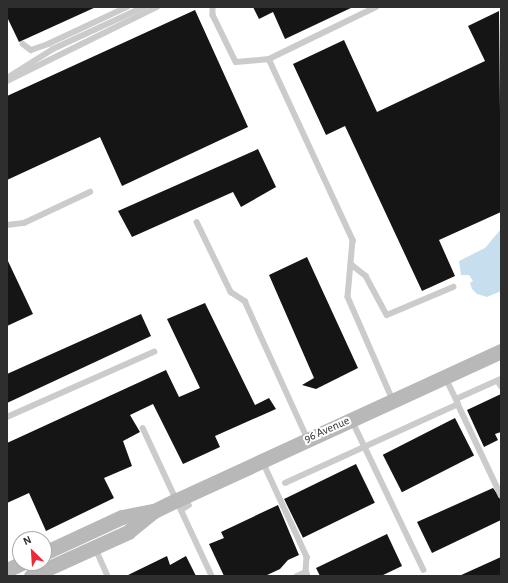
<!DOCTYPE html>
<style>
body{margin:0}
#map{position:relative;width:508px;height:583px;overflow:hidden;background:#fff;font-family:"Alegreya Sans",sans-serif}
div>[style]{position:absolute}
.water>*{inset:0;background:#c6deed}
.building>*{inset:0;background:#151515;transform-origin:0 0}
.service>*{height:5.5px;margin:-2.75px;padding:0 2.75px;transform-origin:2.75px;border-radius:2.75px;background:#cbcbcb}
.secondary>*{height:15px;margin:-7.5px;padding:0 7.5px;transform-origin:7.5px;border-radius:7.5px;background:#b8b8b8}
span{translate:-50% -50%;white-space:nowrap;text-align:center;line-height:1.15;-webkit-text-stroke:4px #fff;paint-order:stroke}
.street-label{font-size:12px;color:#2e2e2e}
.frame{position:absolute;inset:0;border:8px solid #2e2e2e;pointer-events:none}
.north{position:absolute;left:12px;top:531px;width:40px;height:40px;box-sizing:border-box;background:#fff;border:1px solid #ababab;border-radius:50%;rotate:335deg;font-size:11px;font-weight:700;line-height:16px;text-align:center;color:#2e2e2e}
.north::after{content:'';display:block;margin:auto;width:14px;height:18px;background:#ed2938;clip-path:polygon(50% 0,100% 100%,50% 72%,0 100%)}
</style>
<div id="map">
<div class="water">
<div style="clip-path:polygon(501px 229px,501px 291px,487px 297px,477px 294px,472px 289px,470px 283px,473px 281px,469px 275px,461px 275px,459px 261px,485px 248px)"></div>
</div>
<div class="building">
<div style="clip-path:polygon(7px 7px,96px 7px,19px 42px,7px 17px)"></div>
<div style="clip-path:polygon(253px 7px,353px 7px,285px 39px,273px 12px,259px 19px)"></div>
<div style="clip-path:polygon(195px 10px,248px 127px,122px 186px,100px 137px,7px 180px,7px 96px)"></div>
<div style="clip-path:polygon(499px 11px,501px 212px,439px 240px,455px 276px,422px 291px,345px 126px,326px 135px,293px 64px,344px 40px,377px 112px,485px 61px,468px 26px)"></div>
<div style="clip-path:polygon(258px 149px,276px 187px,241px 207px,233px 192px,132px 237px,118px 211px)"></div>
<div style="clip-path:polygon(307px 257px,358px 368px,316px 389px,302px 385px,314px 378px,269px 275px)"></div>
<div style="clip-path:polygon(7px 259px,33px 314px,7px 326px)"></div>
<div style="clip-path:polygon(205px 303px,255px 405px,269px 398px,276px 409px,215px 436px,220px 447px,183px 464px,153px 404px,130px 415px,140px 432px,123px 441px,132px 466px,104px 478px,114px 498px,46px 531px,29px 493px,7px 503px,7px 443px,166px 370px,179px 397px,200px 388px,167px 319px)"></div>
<div style="clip-path:polygon(141px 314px,151px 336px,7px 403px,7px 374px)"></div>
<div style="clip-path:polygon(501px 394px,501px 432px,495px 434px,498px 440px,484px 447px,467px 410px)"></div>
<div style="left:455px;top:418px;width:42px;height:81px;rotate:63deg"></div>
<div style="left:356px;top:464px;width:43px;height:80px;rotate:64deg"></div>
<div style="clip-path:polygon(493px 488px,501px 499px,501px 520px,432px 553px,417px 522px)"></div>
<div style="clip-path:polygon(278px 505px,299px 555px,288px 560px,280px 569px,265px 576px,224px 576px,209px 544px,224px 538px,221px 532px)"></div>
<div style="clip-path:polygon(387px 534px,402px 566px,381px 576px,320px 576px,316px 568px)"></div>
<div style="clip-path:polygon(167px 556px,170px 565px,186px 556px,196px 576px,126px 576px)"></div>
<div style="clip-path:polygon(501px 557px,501px 576px,459px 576px)"></div>
</div>
<div class="service">
<div style="left:213px;top:7px;width:8px;rotate:90deg"></div>
<div style="left:213px;top:15px;width:52px;rotate:63.9deg"></div>
<div style="left:236px;top:62px;width:33px;rotate:-5deg"></div>
<div style="left:269px;top:59px;width:200px;rotate:65.1deg"></div>
<div style="left:353px;top:240px;width:57px;rotate:95deg"></div>
<div style="left:348px;top:297px;width:112px;rotate:66.4deg"></div>
<div style="left:23px;top:44px;width:10px;rotate:37deg"></div>
<div style="left:31px;top:50px;width:18px;rotate:-19deg"></div>
<div style="left:48px;top:44px;width:87px;rotate:-25.1deg"></div>
<div style="left:269px;top:59px;width:119px;rotate:-25.9deg"></div>
<div style="left:7px;top:78px;width:54px;rotate:-32.2deg"></div>
<div style="left:53px;top:49px;width:100px;rotate:-24.8deg"></div>
<div style="left:7px;top:81px;width:167px;rotate:-26.3deg"></div>
<div style="left:197px;top:222px;width:78px;rotate:64.1deg"></div>
<div style="left:231px;top:292px;width:17px;rotate:33deg"></div>
<div style="left:245px;top:301px;width:152px;rotate:65.5deg"></div>
<div style="left:7px;top:225px;width:17px;rotate:-7deg"></div>
<div style="left:24px;top:223px;width:73px;rotate:-25.2deg"></div>
<div style="left:352px;top:265px;width:18px;rotate:38deg"></div>
<div style="left:366px;top:276px;width:44px;rotate:61.7deg"></div>
<div style="left:387px;top:315px;width:72px;rotate:-23deg"></div>
<div style="left:498px;top:381px;width:6px;rotate:59deg"></div>
<div style="left:456px;top:399px;width:49px;rotate:-24deg"></div>
<div style="left:458px;top:404px;width:101px;rotate:64.7deg"></div>
<div style="left:7px;top:417px;width:161px;rotate:-23.9deg"></div>
<div style="left:352px;top:420px;width:166px;rotate:64.4deg"></div>
<div style="left:143px;top:428px;width:163px;rotate:65deg"></div>
<div style="left:263px;top:462px;width:105px;rotate:65.1deg"></div>
<div style="left:307px;top:557px;width:15px;rotate:94deg"></div>
<div style="left:285px;top:483px;width:190px;rotate:-24.5deg"></div>
<div style="left:458px;top:404px;width:30px;rotate:-116deg"></div>
<div style="left:181px;top:510px;width:9px;rotate:-32deg"></div>
<div style="left:95px;top:547px;width:32px;rotate:66deg"></div>
<div style="left:297px;top:576px;width:10px;rotate:-24deg"></div>
<div style="left:306px;top:572px;width:4px;rotate:63deg"></div>
</div>
<div class="secondary">
<div style="left:44px;top:553px;width:86px;rotate:-24.8deg"></div>
<div style="left:122px;top:517px;width:32px;rotate:-11deg"></div>
<div style="left:7px;top:570px;width:17px;rotate:-25deg"></div>
<div style="left:31px;top:576px;width:107px;rotate:-24.4deg"></div>
<div style="left:128px;top:532px;width:33px;rotate:-39deg"></div>
<div style="left:154px;top:511px;width:25px;rotate:-26deg"></div>
<div style="left:177px;top:500px;width:357px;rotate:-24.7deg"></div>
</div>
<div class="street-label">
<span style="left:327px;top:430px;rotate:-24deg">96 Avenue</span>
</div>
<div class="frame"></div>
<div class="north">N</div>
</div>
